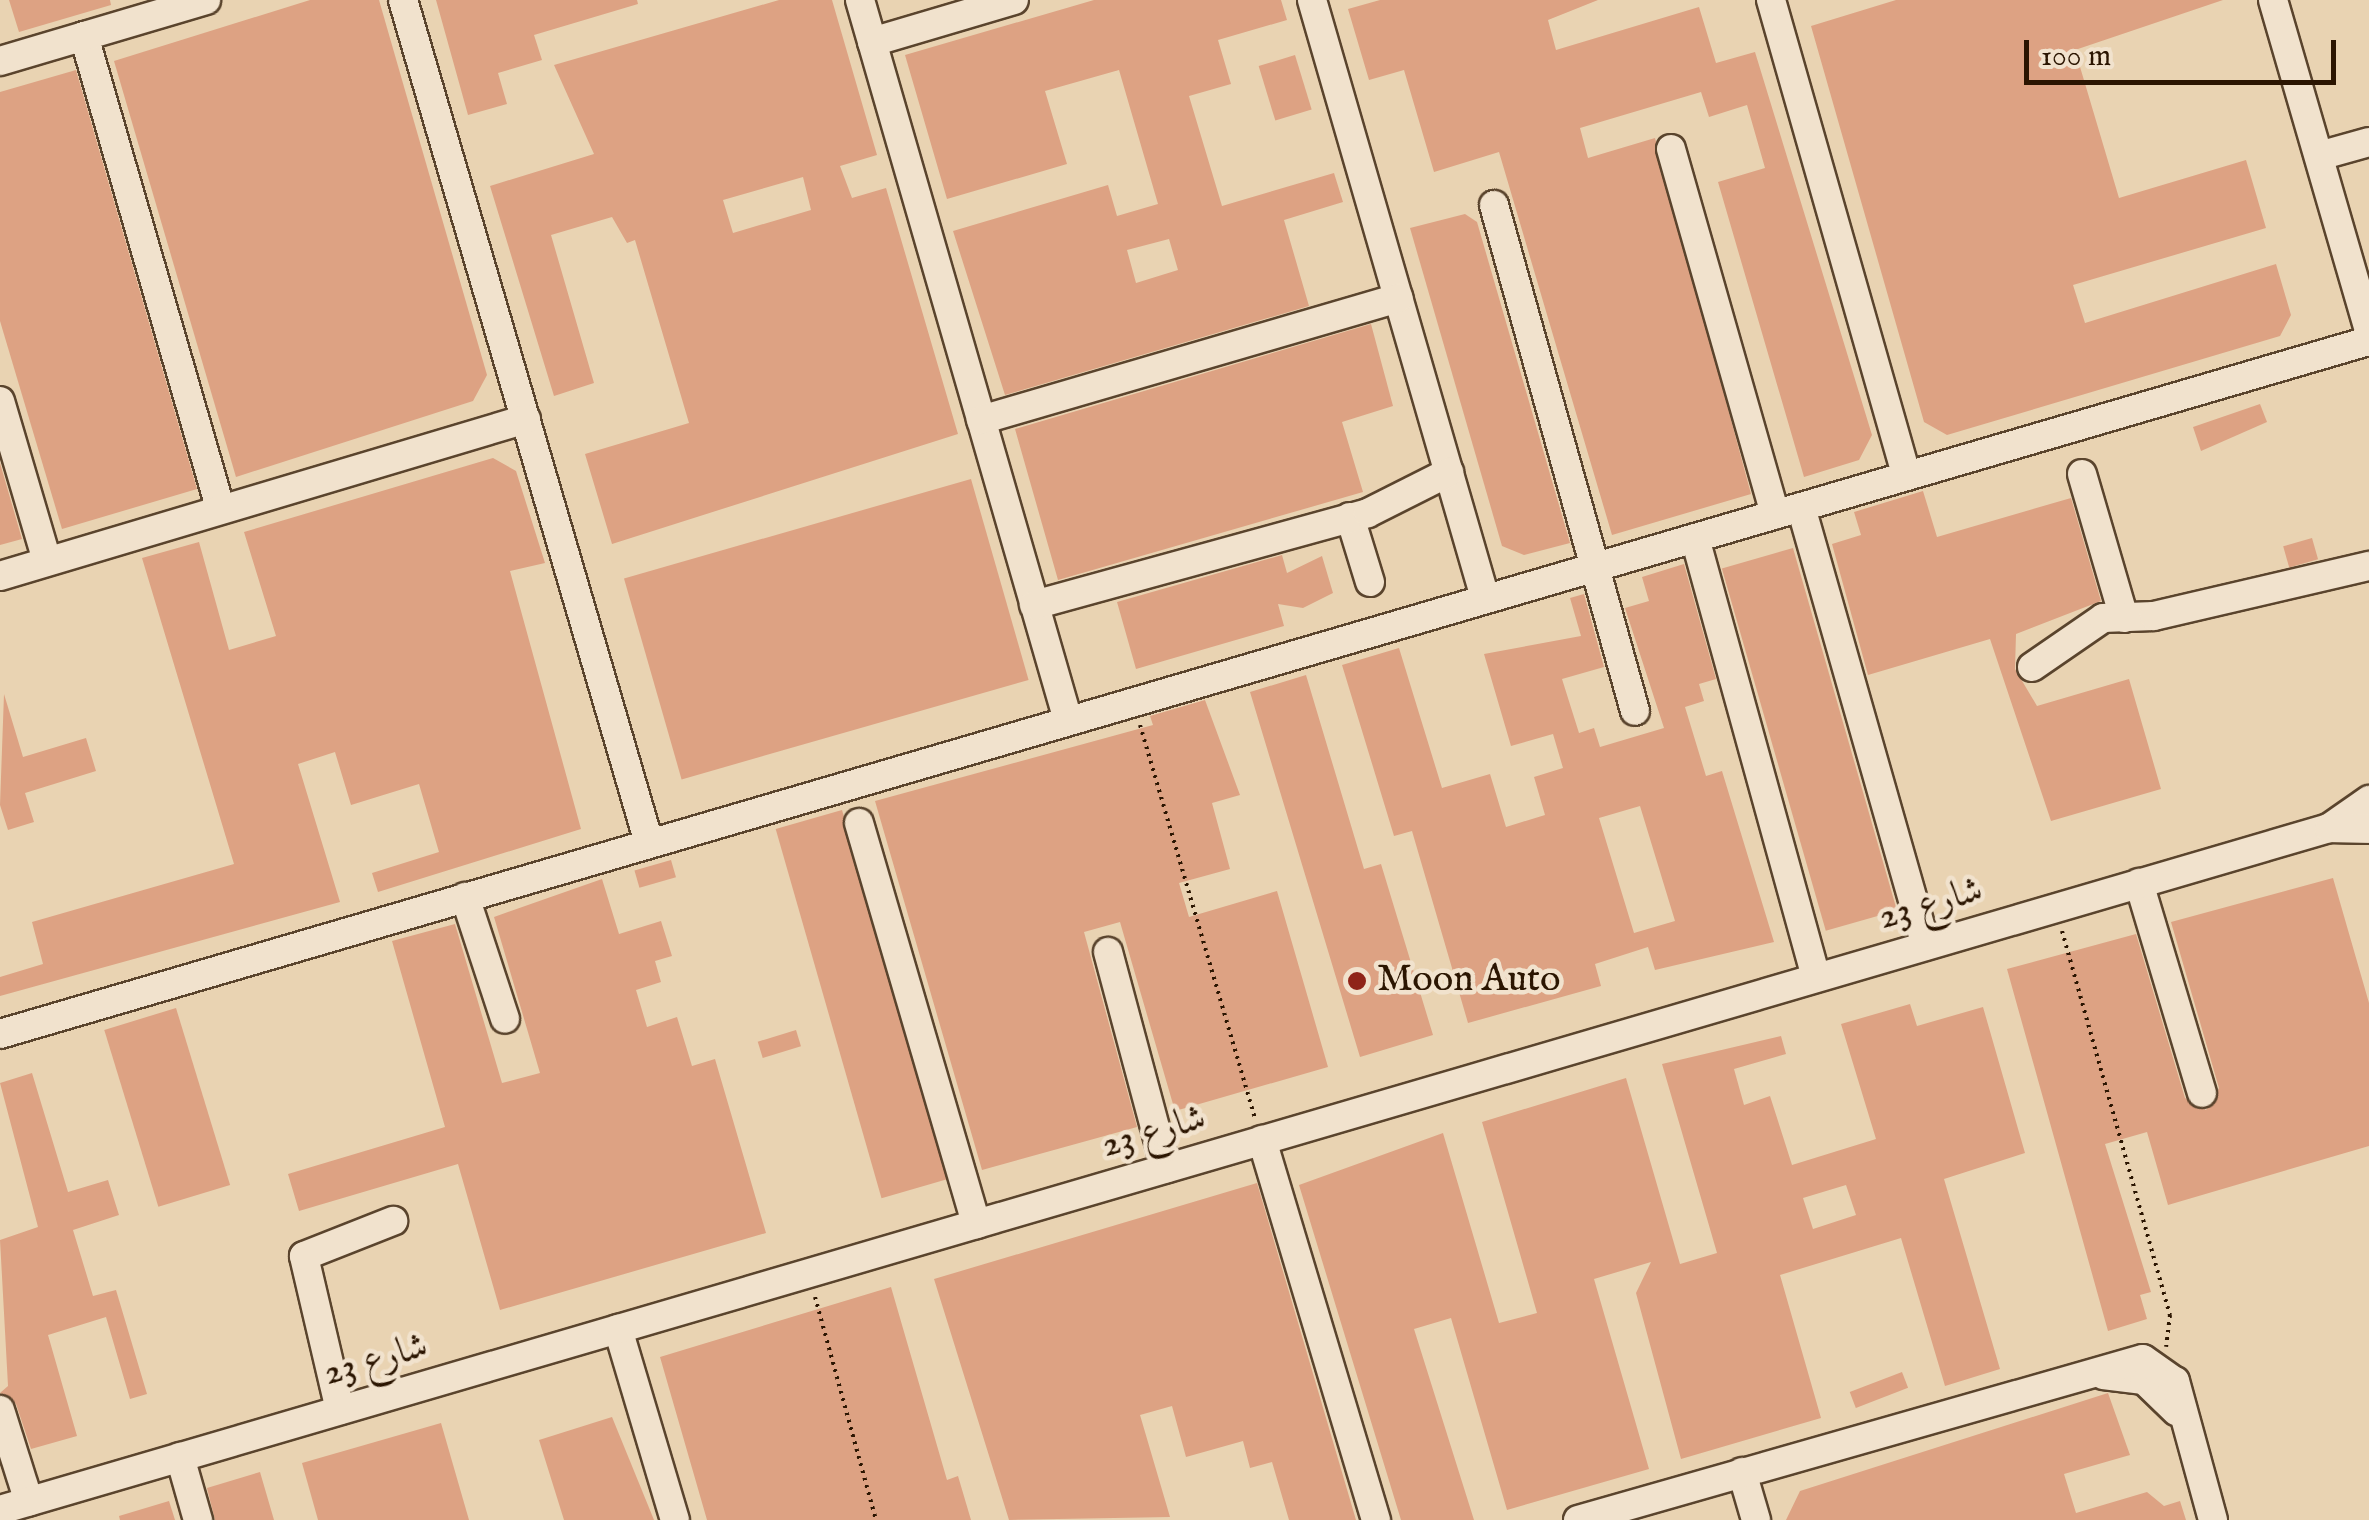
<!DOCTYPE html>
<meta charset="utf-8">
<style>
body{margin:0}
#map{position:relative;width:2369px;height:1520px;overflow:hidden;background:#e9d3b2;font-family:"IM FELL English",Amiri,serif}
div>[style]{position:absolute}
.building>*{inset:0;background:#dda283;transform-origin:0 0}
.path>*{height:4px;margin-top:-2px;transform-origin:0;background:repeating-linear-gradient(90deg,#2b1501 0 2.5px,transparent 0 7.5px)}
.roads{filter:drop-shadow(2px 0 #5a442d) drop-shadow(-2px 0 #5a442d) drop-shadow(0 2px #5a442d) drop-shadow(0 -2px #5a442d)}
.minor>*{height:28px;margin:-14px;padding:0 14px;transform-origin:14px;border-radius:14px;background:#f1e2cd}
.dots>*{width:28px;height:28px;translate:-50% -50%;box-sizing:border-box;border:5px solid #f1e2cd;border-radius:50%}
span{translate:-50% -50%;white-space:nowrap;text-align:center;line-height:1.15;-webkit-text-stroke:9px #f1e2cd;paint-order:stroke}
.street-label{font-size:38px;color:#2b1501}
.poi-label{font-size:38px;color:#2b1501}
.left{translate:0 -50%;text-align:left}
.scale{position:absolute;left:2024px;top:40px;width:312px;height:45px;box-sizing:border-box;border:5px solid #2b1501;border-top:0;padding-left:12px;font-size:30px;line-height:35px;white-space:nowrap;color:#2b1501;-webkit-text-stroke:8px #f1e2cd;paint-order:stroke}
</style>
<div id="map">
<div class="building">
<div style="clip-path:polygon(9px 0,110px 0,111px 5px,19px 32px)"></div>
<div style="clip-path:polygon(310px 0,379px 0,487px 375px,473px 401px,236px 477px,114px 61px)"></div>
<div style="clip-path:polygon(436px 0,637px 0,638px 4px,534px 35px,542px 60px,498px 73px,507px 104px,468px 115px)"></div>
<div style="clip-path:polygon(evenodd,779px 0,832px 0,877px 155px,840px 166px,852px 198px,886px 188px,958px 434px,612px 544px,585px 454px,689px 423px,635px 240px,627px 243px,612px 217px,551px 235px,594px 383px,554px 396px,490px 186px,594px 154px,554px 65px,779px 0,803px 177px,811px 210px,733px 233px,723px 200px,803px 177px)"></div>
<div style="clip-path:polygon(evenodd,1094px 0,1281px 0,1287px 20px,1218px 40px,1231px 84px,1189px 96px,1222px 206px,1334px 173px,1343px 202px,1284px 220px,1309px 306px,1005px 395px,953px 231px,1108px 185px,1117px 216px,1158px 204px,1119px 70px,1045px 91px,1067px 164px,947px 199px,905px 55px,1094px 0,1169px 239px,1178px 270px,1136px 283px,1127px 250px,1169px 239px)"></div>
<div style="clip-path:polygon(1380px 0,1598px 0,1548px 20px,1556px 50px,1699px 7px,1716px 63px,1755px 52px,1872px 435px,1859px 460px,1804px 477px,1718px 182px,1765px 168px,1747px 105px,1709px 117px,1701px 92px,1580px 128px,1588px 158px,1655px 138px,1751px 494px,1612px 535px,1499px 152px,1434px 172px,1404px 70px,1369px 80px,1348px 9px)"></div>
<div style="clip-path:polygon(1896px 0,2223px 0,2075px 50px,2119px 198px,2246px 160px,2266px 228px,2073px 285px,2085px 323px,2276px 264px,2291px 315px,2280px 336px,1947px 435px,1924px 422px,1811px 26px)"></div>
<div style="left:1295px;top:55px;width:57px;height:38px;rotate:73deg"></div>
<div style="clip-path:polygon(76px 70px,197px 489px,62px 529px,0 321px,0 92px)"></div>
<div style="clip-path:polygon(1465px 214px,1477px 222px,1570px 543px,1524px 555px,1502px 546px,1410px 228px)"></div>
<div style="clip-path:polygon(1371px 324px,1393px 406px,1342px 422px,1363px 492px,1058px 580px,1015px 429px)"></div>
<div style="clip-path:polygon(2260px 404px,2267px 422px,2201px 451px,2193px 427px)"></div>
<div style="clip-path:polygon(493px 458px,516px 471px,545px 563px,510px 571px,581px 829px,378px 892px,372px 873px,439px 852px,419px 784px,351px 805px,335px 752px,298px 764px,340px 902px,0 996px,0 977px,43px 964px,32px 922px,234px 864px,142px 558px,199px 542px,229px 650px,276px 636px,244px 532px)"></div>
<div style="clip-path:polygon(0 463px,22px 539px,0 545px)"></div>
<div style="left:971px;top:479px;width:209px;height:361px;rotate:74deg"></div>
<div style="clip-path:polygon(1923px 491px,1937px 537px,2071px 498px,2101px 601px,2016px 634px,2015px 669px,2037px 706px,2129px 679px,2161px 789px,2051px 821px,1990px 639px,1868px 675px,1832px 544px,1861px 535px,1854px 512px)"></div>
<div style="left:2312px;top:538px;width:22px;height:30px;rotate:74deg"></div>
<div style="left:1793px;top:548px;width:377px;height:74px;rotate:74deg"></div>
<div style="clip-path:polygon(1282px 555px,1287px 573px,1322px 556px,1333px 593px,1303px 608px,1278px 604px,1284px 626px,1136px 669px,1117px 602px)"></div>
<div style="clip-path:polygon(evenodd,1684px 564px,1716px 679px,1699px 684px,1704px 701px,1685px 707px,1706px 776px,1722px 771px,1774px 942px,1655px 970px,1648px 947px,1595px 964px,1601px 986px,1468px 1023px,1412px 831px,1394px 836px,1342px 665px,1399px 648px,1442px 788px,1490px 774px,1506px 827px,1545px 815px,1534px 777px,1563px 768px,1553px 734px,1511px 746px,1484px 654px,1581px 636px,1570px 598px,1584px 594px,1604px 667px,1562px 679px,1579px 733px,1594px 728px,1600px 747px,1664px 728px,1625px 608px,1649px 601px,1642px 577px,1684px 564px,1640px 806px,1675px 921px,1634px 933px,1599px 818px,1640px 806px)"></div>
<div style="clip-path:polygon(1306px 675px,1364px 869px,1381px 864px,1433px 1035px,1360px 1057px,1250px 692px)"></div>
<div style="clip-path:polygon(4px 694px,23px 757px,86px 738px,96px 771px,25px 793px,34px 822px,8px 830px,0 805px)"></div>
<div style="clip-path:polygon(1205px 700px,1240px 795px,1212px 803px,1230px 869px,1179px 883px,1189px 917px,1277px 891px,1328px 1067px,1175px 1111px,1120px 922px,1084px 932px,1137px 1127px,982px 1170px,875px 801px,1153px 725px,1150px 716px)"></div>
<div style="left:842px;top:810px;width:384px;height:69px;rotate:74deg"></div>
<div style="left:671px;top:860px;width:18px;height:38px;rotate:74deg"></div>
<div style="clip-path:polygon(2333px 878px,2369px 1003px,2369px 1146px,2168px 1205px,2147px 1132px,2105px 1144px,2151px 1292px,2140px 1295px,2147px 1319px,2108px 1331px,2007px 969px,2136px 934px,2185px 1098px,2206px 1110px,2219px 1088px,2171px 922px)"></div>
<div style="clip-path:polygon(602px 879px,619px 934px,661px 921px,672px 956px,655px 961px,661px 982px,636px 990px,647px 1027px,677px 1017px,692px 1066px,715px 1059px,766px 1233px,500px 1310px,458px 1164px,299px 1211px,288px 1174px,445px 1127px,392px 941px,455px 924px,502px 1083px,540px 1073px,494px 917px)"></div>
<div style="clip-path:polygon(evenodd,1910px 1004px,1917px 1026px,1983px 1007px,2025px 1153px,1944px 1179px,2000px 1369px,1945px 1386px,1901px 1238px,1780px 1275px,1821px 1418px,1681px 1459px,1636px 1293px,1651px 1262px,1594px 1279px,1649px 1469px,1507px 1510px,1451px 1318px,1414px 1329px,1474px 1520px,1401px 1520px,1299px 1185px,1443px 1133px,1499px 1323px,1537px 1313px,1482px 1122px,1626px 1078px,1680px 1264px,1717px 1253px,1662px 1064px,1781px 1036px,1786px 1054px,1734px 1069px,1744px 1105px,1770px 1096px,1792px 1165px,1876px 1139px,1841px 1024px,1910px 1004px,1846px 1185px,1856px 1215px,1813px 1229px,1803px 1198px,1846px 1185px)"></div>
<div style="left:176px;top:1008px;width:185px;height:75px;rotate:73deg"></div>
<div style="left:796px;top:1030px;width:17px;height:40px;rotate:73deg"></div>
<div style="clip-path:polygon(32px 1073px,68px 1192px,108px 1180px,119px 1215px,73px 1230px,93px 1296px,116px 1290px,147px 1394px,130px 1399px,106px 1317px,48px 1335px,77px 1436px,31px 1449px,16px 1404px,0 1393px,8px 1386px,0 1240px,38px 1227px,0 1083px)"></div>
<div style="clip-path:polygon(1257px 1183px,1356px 1520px,1289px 1520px,1272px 1462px,1250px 1468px,1243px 1441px,1186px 1457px,1172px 1406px,1140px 1415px,1170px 1517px,1009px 1520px,934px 1279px)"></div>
<div style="clip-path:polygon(891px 1287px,947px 1480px,958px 1476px,971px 1520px,707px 1520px,660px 1357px)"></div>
<div style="left:1902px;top:1372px;width:17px;height:56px;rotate:69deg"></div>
<div style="clip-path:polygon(2108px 1393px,2130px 1455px,2064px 1474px,2076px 1513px,2147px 1492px,2164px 1506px,2180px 1501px,2186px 1520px,1786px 1520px,1800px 1491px)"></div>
<div style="clip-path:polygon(612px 1417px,654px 1520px,564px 1520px,539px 1440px)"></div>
<div style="clip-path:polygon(441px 1423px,469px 1520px,318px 1520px,302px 1463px)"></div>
<div style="clip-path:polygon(260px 1472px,274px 1520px,215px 1520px,207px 1488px)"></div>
<div style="clip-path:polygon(169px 1501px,175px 1520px,120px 1520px,119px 1516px)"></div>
</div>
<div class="path">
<div style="left:1140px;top:725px;width:410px;rotate:73.7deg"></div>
<div style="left:2062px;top:931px;width:399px;rotate:74.3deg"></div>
<div style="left:2170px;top:1315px;width:32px;rotate:97deg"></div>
<div style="left:815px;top:1297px;width:231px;rotate:74.7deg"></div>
</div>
<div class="roads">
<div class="minor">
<div style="left:403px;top:0;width:878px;rotate:73.73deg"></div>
<div style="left:860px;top:0;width:749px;rotate:73.89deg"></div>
<div style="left:1312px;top:0;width:623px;rotate:73.86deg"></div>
<div style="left:1771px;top:0;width:495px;rotate:74.1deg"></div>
<div style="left:2273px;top:0;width:344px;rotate:73.8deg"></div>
<div style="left:84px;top:36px;width:493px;rotate:73.9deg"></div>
<div style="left:872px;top:42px;width:148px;rotate:-16.5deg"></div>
<div style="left:0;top:61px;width:215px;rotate:-16.5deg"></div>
<div style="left:1671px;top:149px;width:380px;rotate:74.1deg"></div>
<div style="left:2319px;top:156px;width:52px;rotate:-15.6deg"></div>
<div style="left:1494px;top:205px;width:525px;rotate:74.43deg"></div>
<div style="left:0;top:401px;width:167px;rotate:73.6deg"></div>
<div style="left:981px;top:420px;width:435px;rotate:-16.3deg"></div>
<div style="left:2082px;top:474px;width:150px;rotate:73.7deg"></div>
<div style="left:1801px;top:507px;width:456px;rotate:74.1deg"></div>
<div style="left:1350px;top:517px;width:68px;rotate:72.9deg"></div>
<div style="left:1695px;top:538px;width:456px;rotate:74.6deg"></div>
<div style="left:0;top:576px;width:549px;rotate:-16.62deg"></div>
<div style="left:1034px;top:605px;width:346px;rotate:-15.4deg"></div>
<div style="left:1368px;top:513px;width:91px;rotate:-26.8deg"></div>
<div style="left:2032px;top:667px;width:86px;rotate:-34.6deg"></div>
<div style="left:2103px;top:618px;width:51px;rotate:-2.2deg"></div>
<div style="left:2154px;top:616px;width:221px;rotate:-13.1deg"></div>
<div style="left:859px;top:823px;width:418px;rotate:73.7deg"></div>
<div style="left:2329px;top:828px;width:49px;rotate:-35deg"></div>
<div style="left:2139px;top:883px;width:219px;rotate:73.3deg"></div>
<div style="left:465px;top:897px;width:128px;rotate:71.8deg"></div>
<div style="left:1108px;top:952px;width:224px;rotate:75deg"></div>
<div style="left:0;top:1034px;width:2468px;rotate:-16.31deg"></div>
<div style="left:1262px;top:1140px;width:397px;rotate:73.3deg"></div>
<div style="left:618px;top:1329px;width:199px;rotate:73.4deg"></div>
<div style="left:2103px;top:1375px;width:41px;rotate:7deg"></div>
<div style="left:2144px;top:1380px;width:45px;rotate:44.1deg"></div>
<div style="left:0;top:1410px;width:96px;rotate:72.5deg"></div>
<div style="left:340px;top:1410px;width:158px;rotate:-103.2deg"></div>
<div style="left:304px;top:1256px;width:96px;rotate:-21.5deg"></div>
<div style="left:180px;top:1457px;width:66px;rotate:74.1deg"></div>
<div style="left:1742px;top:1472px;width:50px;rotate:73.7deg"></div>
<div style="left:0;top:1510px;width:2427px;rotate:-16.32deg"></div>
<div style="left:2329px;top:828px;width:40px;rotate:1.4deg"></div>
<div style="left:1578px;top:1520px;width:587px;rotate:-15.91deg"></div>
<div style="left:2143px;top:1359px;width:39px;rotate:35deg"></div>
<div style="left:2175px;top:1381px;width:144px;rotate:74.7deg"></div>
</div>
</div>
<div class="dots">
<div style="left:1357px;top:981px;background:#8f2418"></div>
</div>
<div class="street-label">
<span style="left:1931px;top:905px;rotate:-16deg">شارع 23</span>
<span style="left:1154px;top:1133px;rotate:-16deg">شارع 23</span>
<span style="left:376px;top:1361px;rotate:-16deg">شارع 23</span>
</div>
<div class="poi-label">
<span class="left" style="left:1377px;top:981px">Moon Auto</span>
</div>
<div class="scale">100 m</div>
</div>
